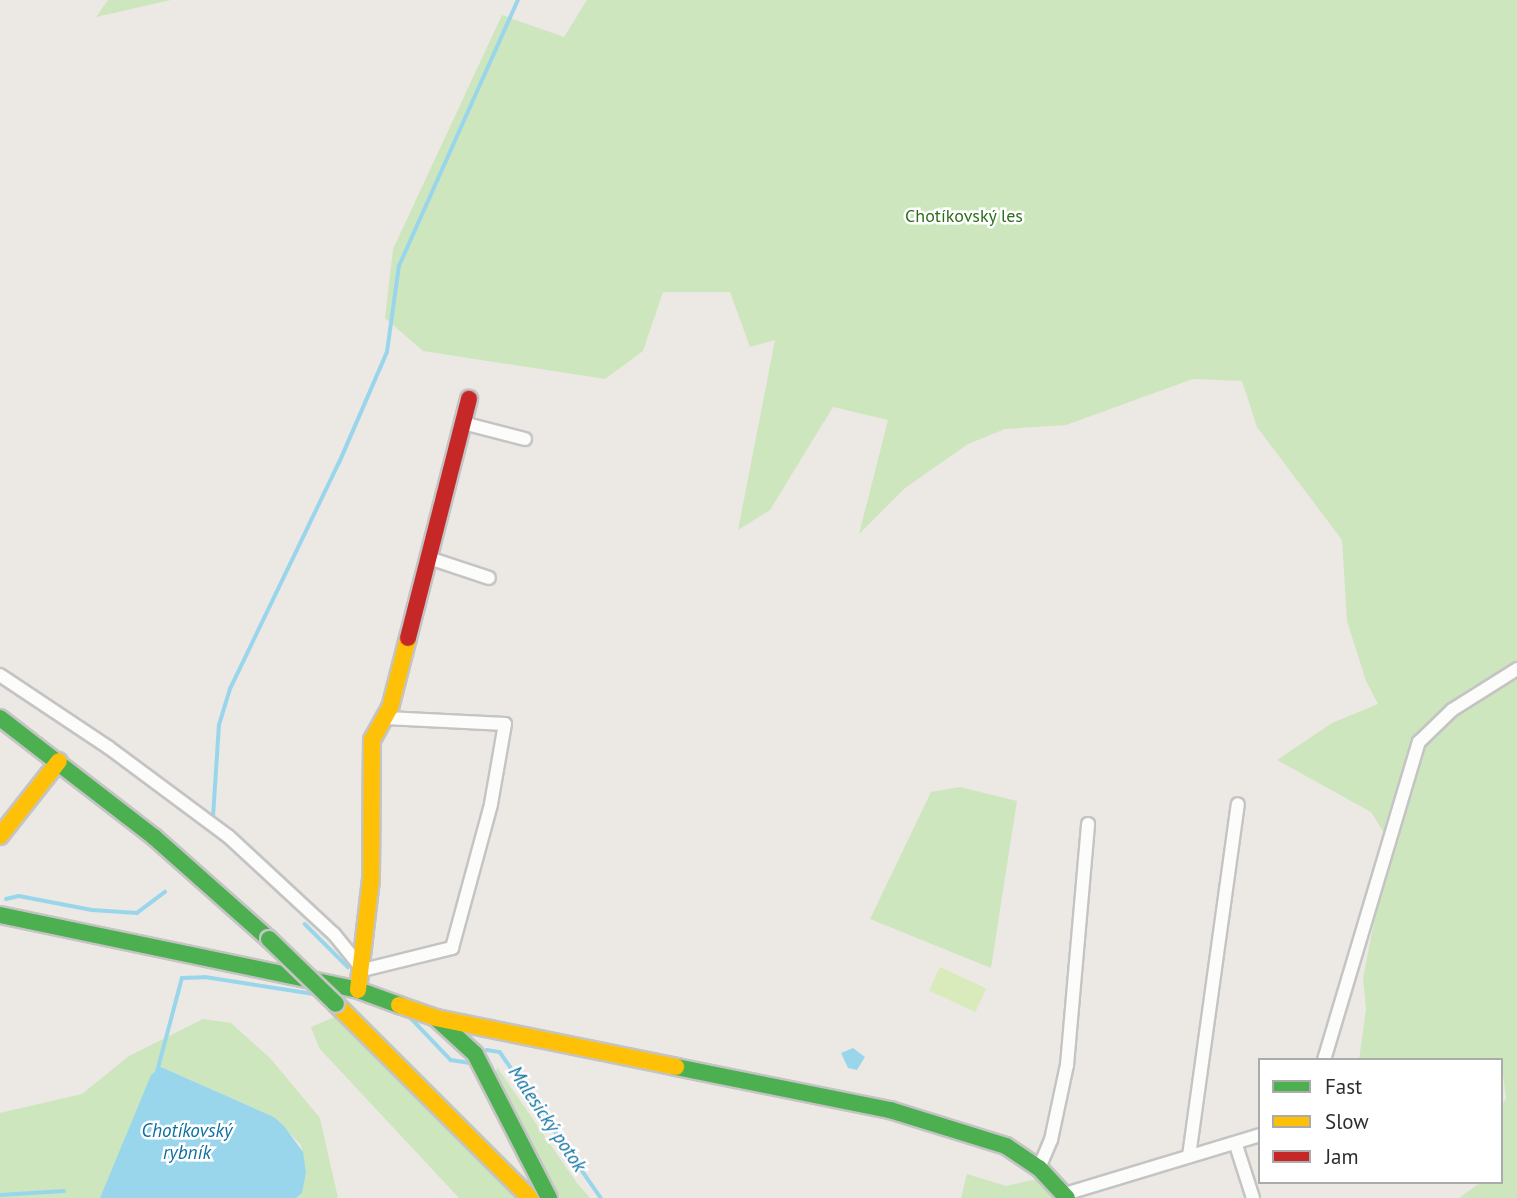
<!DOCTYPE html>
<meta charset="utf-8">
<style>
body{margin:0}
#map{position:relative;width:1517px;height:1198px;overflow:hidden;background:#ece8e4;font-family:"PT Sans",sans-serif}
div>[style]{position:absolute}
.green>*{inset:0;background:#cee6be}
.pitch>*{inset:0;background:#d9eabb;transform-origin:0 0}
.water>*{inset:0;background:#99d6ec}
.stream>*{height:3.5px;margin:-1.75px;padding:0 1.75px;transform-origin:1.75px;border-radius:1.75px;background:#99d6ec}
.roads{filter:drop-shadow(2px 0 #c5c4c5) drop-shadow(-2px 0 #c5c4c5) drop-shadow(0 2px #c5c4c5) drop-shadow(0 -2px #c5c4c5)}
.street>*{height:12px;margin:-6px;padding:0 6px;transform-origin:6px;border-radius:6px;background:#fcfcfb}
.fast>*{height:16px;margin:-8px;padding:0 8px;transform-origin:8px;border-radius:8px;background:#4caf50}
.slow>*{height:16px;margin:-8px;padding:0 8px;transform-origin:8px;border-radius:8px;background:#ffc107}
.jam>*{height:16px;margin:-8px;padding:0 8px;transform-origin:8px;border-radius:8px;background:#c62828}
.bridges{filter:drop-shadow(2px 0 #c6c5c4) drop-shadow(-2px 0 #c6c5c4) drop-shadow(0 2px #c6c5c4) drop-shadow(0 -2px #c6c5c4)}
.fast-bridge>*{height:16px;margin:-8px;padding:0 8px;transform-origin:8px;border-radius:8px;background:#4caf50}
span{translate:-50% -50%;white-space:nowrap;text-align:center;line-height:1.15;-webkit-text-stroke:5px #fff;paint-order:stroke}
.park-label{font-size:18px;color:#2c6e1b}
.water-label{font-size:19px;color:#0d6fa3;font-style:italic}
.legend{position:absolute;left:1258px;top:1058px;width:245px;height:126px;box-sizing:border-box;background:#fff;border:2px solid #ababab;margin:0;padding:9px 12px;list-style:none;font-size:21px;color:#2e2e2e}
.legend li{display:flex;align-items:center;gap:14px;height:35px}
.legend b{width:35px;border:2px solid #ababab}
</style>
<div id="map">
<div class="green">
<div style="clip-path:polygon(108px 0,171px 0,96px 17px)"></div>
<div style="clip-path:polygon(587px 0,1517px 0,1517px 1198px,1459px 1198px,1481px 1182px,1501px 1182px,1501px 1107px,1506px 1098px,1501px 1060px,1359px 1060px,1366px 1009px,1363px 978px,1385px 865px,1386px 836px,1371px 812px,1277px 760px,1332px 723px,1378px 704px,1366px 681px,1347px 621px,1342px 540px,1257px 427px,1242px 381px,1193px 379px,1066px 425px,1005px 429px,968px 444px,905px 488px,859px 534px,888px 420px,833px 407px,770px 510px,738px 530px,775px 340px,750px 347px,730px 292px,663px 292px,643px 351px,605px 379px,423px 351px,385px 318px,393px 249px,502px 15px,564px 37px)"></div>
<div style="clip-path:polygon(960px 787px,1017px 801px,991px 968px,870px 919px,931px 792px)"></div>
<div style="clip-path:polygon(339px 1015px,519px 1198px,459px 1198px,319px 1048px,311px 1027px)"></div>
<div style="clip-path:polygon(203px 1019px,231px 1023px,270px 1058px,320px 1118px,338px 1198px,296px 1198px,306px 1173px,301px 1145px,274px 1117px,161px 1067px,100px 1198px,0 1198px,0 1113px,82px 1094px,129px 1056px)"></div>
<div style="clip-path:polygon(497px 1067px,577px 1183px,590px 1198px,560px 1198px,495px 1077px)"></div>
<div style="clip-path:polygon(967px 1174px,1006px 1186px,1041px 1178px,1061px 1198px,961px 1198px)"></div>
</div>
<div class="pitch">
<div style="left:940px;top:967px;width:51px;height:26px;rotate:25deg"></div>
</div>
<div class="water">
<div style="clip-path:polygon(853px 1048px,865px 1057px,857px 1070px,848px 1068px,841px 1053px)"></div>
<div style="clip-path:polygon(161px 1067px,274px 1117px,284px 1126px,303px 1152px,306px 1173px,302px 1193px,296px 1198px,100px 1198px,151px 1075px)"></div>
</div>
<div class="stream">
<div style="left:213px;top:817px;width:92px;rotate:-86.3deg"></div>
<div style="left:219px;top:725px;width:38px;rotate:-73deg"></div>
<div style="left:230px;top:689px;width:251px;rotate:-64.3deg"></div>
<div style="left:339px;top:463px;width:121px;rotate:-66.6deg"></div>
<div style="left:387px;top:352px;width:87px;rotate:-82.1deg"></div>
<div style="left:399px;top:266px;width:291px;rotate:-65.9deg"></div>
<div style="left:6px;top:899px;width:13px;rotate:-13deg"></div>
<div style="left:19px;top:896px;width:74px;rotate:10.9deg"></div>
<div style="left:92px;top:910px;width:45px;rotate:3.8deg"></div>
<div style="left:137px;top:913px;width:35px;rotate:-37deg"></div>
<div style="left:305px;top:924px;width:61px;rotate:45deg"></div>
<div style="left:376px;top:1005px;width:13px;rotate:18deg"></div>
<div style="left:408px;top:1015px;width:62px;rotate:46.3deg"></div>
<div style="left:451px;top:1060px;width:19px;rotate:9deg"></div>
<div style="left:487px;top:1050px;width:13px;rotate:9deg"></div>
<div style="left:500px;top:1052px;width:178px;rotate:55.3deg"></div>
<div style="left:157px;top:1072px;width:97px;rotate:-75.1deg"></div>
<div style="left:182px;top:978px;width:23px;rotate:-2deg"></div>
<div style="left:205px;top:977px;width:110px;rotate:8.9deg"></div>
<div style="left:0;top:1195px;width:64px;rotate:-3.6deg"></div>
</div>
<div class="roads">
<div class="street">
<div style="left:463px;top:423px;width:64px;rotate:14.5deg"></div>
<div style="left:429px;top:558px;width:63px;rotate:18.4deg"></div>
<div style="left:0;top:675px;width:130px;rotate:33.7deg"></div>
<div style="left:108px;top:747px;width:149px;rotate:36.6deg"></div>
<div style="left:228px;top:836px;width:144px;rotate:42.8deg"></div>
<div style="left:334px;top:934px;width:46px;rotate:51.1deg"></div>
<div style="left:363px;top:970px;width:92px;rotate:-13.9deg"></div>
<div style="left:452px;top:948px;width:149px;rotate:-74.8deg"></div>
<div style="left:491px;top:804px;width:81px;rotate:-80.1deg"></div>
<div style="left:505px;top:724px;width:119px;rotate:-177.1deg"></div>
<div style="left:1324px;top:1060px;width:332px;rotate:-73.4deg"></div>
<div style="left:1419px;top:742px;width:46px;rotate:-44.1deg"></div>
<div style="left:1452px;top:710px;width:77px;rotate:-32.2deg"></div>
<div style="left:1236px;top:1145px;width:56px;rotate:72.2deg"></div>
<div style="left:1189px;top:1156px;width:355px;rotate:-82.1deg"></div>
<div style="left:1039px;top:1168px;width:30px;rotate:-67deg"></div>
<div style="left:1051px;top:1140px;width:77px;rotate:-78deg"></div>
<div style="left:1067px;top:1065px;width:242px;rotate:-85deg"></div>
<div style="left:1065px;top:1194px;width:204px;rotate:-16.8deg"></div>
</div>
<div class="fast">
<div style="left:0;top:718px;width:195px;rotate:37.7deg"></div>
<div style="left:154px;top:837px;width:154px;rotate:41.6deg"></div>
<div style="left:0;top:915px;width:366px;rotate:11.8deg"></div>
<div style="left:358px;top:990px;width:44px;rotate:20.1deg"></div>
<div style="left:436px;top:1018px;width:53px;rotate:42.7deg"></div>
<div style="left:475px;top:1054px;width:162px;rotate:62.8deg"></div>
<div style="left:676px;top:1067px;width:218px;rotate:11.4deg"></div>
<div style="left:890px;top:1110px;width:121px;rotate:17.2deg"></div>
<div style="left:1006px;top:1146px;width:40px;rotate:34deg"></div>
<div style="left:1039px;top:1168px;width:41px;rotate:47deg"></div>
</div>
<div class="slow">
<div style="left:0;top:836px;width:95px;rotate:-51.8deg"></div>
<div style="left:358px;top:990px;width:112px;rotate:-83.3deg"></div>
<div style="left:371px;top:879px;width:139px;rotate:-89.6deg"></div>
<div style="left:372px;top:740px;width:37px;rotate:-61deg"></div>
<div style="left:390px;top:708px;width:72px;rotate:-75.6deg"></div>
<div style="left:336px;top:1004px;width:274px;rotate:45deg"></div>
<div style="left:399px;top:1005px;width:39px;rotate:19deg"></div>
<div style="left:436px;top:1018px;width:245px;rotate:11.5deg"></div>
</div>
<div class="jam">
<div style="left:408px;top:638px;width:247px;rotate:-75.7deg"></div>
</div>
</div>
<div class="bridges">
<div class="fast-bridge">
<div style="left:269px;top:939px;width:93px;rotate:44.1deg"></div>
</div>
</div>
<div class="park-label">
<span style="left:964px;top:216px">Chotíkovský les</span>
</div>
<div class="water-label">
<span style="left:547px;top:1119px;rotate:56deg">Malesický potok</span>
<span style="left:187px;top:1142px">Chotíkovský<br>rybník</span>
</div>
<ul class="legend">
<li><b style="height:9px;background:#4caf50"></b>Fast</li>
<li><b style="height:9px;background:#ffc107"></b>Slow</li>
<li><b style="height:9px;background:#c62828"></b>Jam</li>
</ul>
</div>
